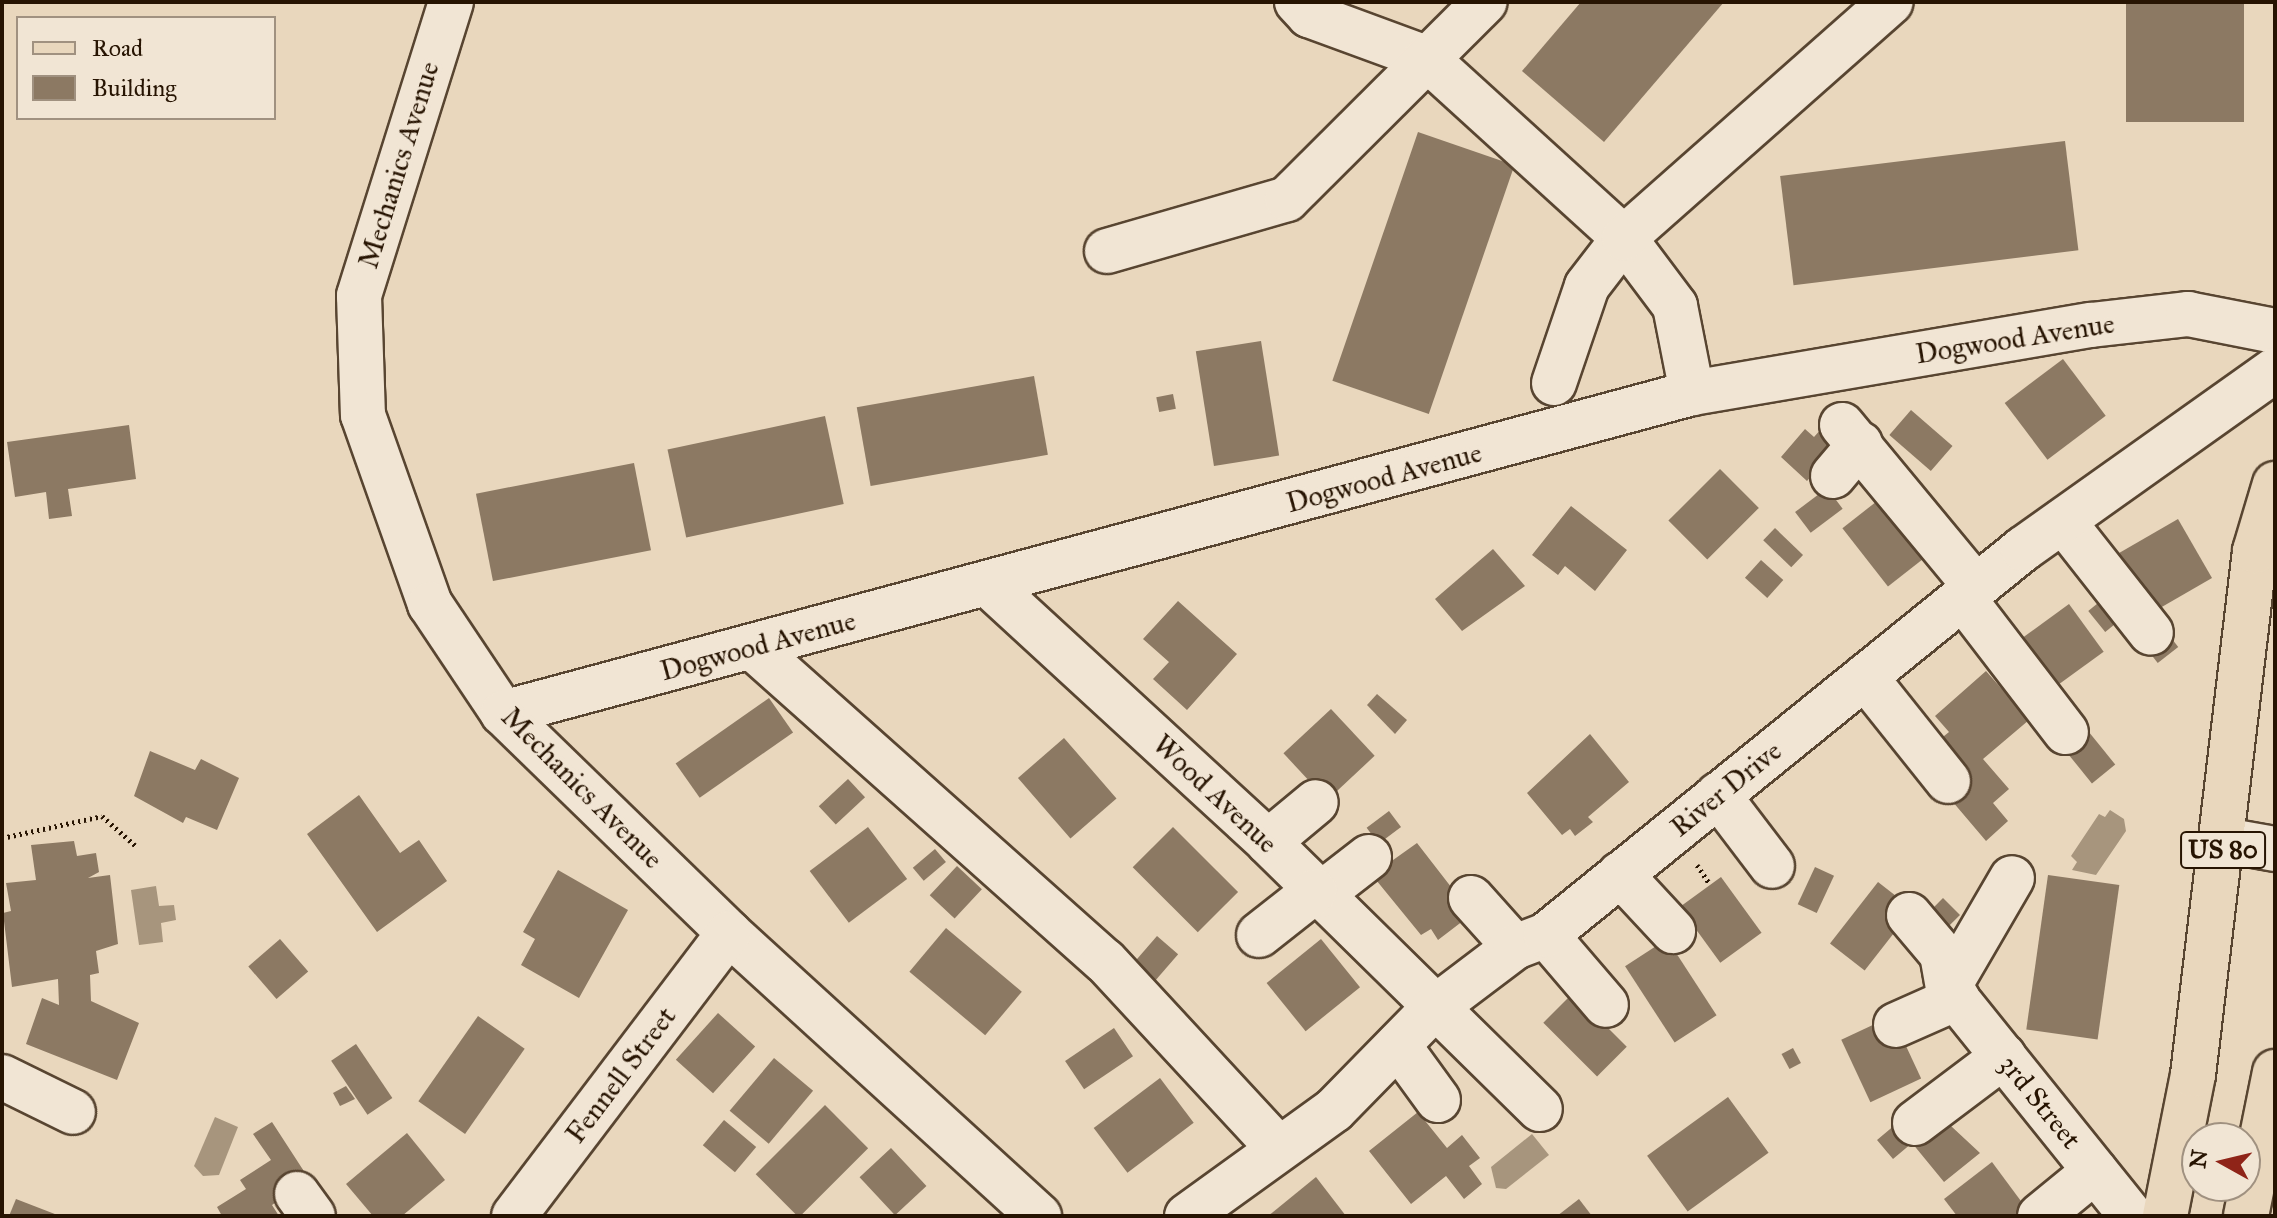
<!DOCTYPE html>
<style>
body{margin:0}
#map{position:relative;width:2277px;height:1218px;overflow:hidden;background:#e9d7bd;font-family:"IM FELL Great Primer",serif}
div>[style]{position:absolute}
.water>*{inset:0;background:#a7957d}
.building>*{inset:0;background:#8c7963;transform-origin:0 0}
.path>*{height:5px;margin-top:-2.5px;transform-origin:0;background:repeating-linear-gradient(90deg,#271402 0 2px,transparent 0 6px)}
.roads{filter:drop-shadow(2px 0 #584531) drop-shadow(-2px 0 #584531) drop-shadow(0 2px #584531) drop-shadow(0 -2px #584531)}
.minor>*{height:44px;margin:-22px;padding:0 22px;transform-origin:22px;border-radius:22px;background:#f1e5d4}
.major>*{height:44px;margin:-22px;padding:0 22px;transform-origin:22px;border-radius:22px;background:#e9d7bd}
span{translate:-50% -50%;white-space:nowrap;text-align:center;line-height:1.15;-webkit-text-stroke:8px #f1e5d4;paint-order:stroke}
.shield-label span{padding:2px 6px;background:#f1e5d4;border:2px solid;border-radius:6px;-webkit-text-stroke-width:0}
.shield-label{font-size:26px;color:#271402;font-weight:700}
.street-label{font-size:28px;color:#271402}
.frame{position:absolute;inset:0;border:4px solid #271402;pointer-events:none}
.legend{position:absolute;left:16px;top:16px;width:260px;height:104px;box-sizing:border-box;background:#f1e5d4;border:2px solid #a09180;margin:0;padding:10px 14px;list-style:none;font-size:24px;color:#271402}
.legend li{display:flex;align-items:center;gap:16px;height:40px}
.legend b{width:40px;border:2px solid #a09180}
.north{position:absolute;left:2181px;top:1122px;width:80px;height:80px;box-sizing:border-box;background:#f1e5d4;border:2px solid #a09180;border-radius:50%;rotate:278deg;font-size:22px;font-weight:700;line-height:32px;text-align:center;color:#271402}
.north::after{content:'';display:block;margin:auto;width:28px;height:36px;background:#8f2418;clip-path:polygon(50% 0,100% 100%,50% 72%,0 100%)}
</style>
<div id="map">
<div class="water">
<div style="clip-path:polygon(2110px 810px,2124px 819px,2126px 831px,2096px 875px,2072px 870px,2077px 862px,2071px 856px,2099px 814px,2105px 817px)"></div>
<div style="clip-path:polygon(156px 886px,159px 906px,174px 905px,176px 920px,161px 923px,163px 942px,139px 945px,131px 890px)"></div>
<div style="clip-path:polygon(215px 1117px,238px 1127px,219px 1175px,203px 1176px,194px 1166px)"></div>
<div style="clip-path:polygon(1532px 1134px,1549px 1155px,1506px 1189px,1496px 1188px,1491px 1167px)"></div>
</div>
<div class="building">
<div style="clip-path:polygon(1581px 2px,1724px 2px,1604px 142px,1522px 71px)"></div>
<div style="left:2126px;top:2px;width:118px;height:120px"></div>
<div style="left:1418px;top:132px;width:102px;height:263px;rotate:19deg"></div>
<div style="left:2065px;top:141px;width:110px;height:287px;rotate:83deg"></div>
<div style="left:1261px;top:341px;width:116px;height:66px;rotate:81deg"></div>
<div style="left:2063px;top:359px;width:71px;height:73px;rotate:53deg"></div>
<div style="left:1034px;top:376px;width:80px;height:180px;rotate:80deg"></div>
<div style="left:1173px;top:394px;width:15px;height:17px;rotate:79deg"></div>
<div style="left:1911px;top:410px;width:55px;height:33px;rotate:41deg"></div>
<div style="left:825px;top:416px;width:90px;height:161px;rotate:78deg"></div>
<div style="clip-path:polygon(129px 425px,136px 479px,68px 489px,72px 516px,49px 519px,46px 492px,15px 497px,7px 442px)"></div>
<div style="clip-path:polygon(1822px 428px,1840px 444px,1807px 481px,1781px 457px,1805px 429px,1814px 437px)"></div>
<div style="left:634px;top:463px;width:89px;height:161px;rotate:79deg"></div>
<div style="left:1720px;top:469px;width:55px;height:73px;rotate:45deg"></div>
<div style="left:1827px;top:488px;width:26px;height:40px;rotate:53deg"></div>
<div style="left:1881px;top:498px;width:74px;height:49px;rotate:52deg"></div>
<div style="clip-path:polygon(1571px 506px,1627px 550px,1595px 591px,1565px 566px,1558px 575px,1532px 555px)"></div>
<div style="left:2178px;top:519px;width:68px;height:68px;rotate:60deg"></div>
<div style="left:1775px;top:528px;width:39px;height:17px;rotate:44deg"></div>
<div style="clip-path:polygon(1493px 549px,1525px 586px,1462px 631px,1435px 599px)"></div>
<div style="left:1761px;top:560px;width:30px;height:24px;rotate:42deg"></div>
<div style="left:2103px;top:599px;width:27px;height:19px;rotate:51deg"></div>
<div style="clip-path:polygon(1178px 601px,1237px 654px,1187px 710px,1153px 679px,1169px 662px,1143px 639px)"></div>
<div style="left:2069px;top:604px;width:59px;height:72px;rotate:54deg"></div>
<div style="left:2161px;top:625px;width:28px;height:26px;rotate:52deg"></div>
<div style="clip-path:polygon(1986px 671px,2029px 720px,1983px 759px,2009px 789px,1993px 803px,2008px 821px,1986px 841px,1941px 788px,1933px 745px,1949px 732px,1935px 716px)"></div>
<div style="clip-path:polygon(1377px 694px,1407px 720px,1395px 734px,1367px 705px)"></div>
<div style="left:769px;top:698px;width:42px;height:114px;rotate:55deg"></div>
<div style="left:1331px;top:709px;width:64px;height:65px;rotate:47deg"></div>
<div style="left:2080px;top:721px;width:56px;height:30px;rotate:51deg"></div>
<div style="clip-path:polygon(1590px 734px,1629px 782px,1588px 817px,1593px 822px,1575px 836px,1570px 829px,1562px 835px,1527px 793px)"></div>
<div style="left:1064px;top:738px;width:80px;height:61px;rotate:49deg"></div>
<div style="clip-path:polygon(150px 751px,195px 770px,201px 759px,239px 778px,217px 830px,186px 817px,183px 823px,134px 796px)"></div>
<div style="left:848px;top:779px;width:25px;height:40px;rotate:47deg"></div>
<div style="clip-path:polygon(359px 795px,400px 853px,419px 840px,447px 881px,377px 932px,307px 834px)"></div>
<div style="left:1389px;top:811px;width:20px;height:28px;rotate:53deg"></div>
<div style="left:868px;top:827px;width:65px;height:73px;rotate:53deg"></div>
<div style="left:1173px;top:827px;width:92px;height:57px;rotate:45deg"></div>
<div style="clip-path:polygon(74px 841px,77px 856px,96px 853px,99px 872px,88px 878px,110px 875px,118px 944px,96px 951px,99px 973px,90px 975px,91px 1001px,139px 1023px,117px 1080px,26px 1044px,42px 998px,59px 1005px,58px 979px,12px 987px,3px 913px,11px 911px,6px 883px,36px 880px,31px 845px)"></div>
<div style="clip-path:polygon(1417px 843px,1472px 914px,1438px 940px,1431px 929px,1421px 935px,1372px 875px)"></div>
<div style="left:935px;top:849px;width:17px;height:29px;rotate:50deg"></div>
<div style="left:957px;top:866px;width:34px;height:40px;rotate:43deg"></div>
<div style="left:1815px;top:867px;width:21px;height:41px;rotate:25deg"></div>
<div style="clip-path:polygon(558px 870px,628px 910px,579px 998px,521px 965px,535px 939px,523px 932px)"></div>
<div style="left:2048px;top:875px;width:72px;height:156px;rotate:8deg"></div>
<div style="left:1721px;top:877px;width:69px;height:51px;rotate:54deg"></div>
<div style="left:1878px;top:882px;width:44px;height:78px;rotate:38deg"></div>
<div style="left:1943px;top:898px;width:24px;height:20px;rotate:45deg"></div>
<div style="left:946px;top:928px;width:99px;height:57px;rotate:40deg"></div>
<div style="left:1157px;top:936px;width:28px;height:36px;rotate:41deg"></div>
<div style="left:280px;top:939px;width:43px;height:42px;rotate:49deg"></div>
<div style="left:1321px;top:939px;width:62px;height:70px;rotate:51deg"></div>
<div style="left:1667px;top:939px;width:91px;height:50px;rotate:57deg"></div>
<div style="left:1573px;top:993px;width:76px;height:42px;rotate:45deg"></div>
<div style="left:718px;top:1013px;width:50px;height:63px;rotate:42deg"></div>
<div style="left:478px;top:1016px;width:57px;height:104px;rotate:35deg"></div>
<div style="left:1892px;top:1016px;width:69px;height:56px;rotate:65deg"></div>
<div style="left:1114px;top:1028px;width:34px;height:59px;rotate:56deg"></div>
<div style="left:356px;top:1044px;width:65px;height:30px;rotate:56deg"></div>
<div style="left:1793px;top:1048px;width:17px;height:13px;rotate:62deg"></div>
<div style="left:774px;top:1058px;width:51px;height:69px;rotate:40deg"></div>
<div style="left:1160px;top:1078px;width:56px;height:83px;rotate:53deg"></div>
<div style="clip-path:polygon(346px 1086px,355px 1099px,340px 1106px,333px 1093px)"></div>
<div style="left:1728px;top:1097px;width:69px;height:100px;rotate:54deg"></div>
<div style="left:825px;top:1105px;width:61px;height:98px;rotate:45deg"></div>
<div style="clip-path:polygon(1418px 1112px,1447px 1148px,1462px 1135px,1480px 1158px,1469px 1166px,1482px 1184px,1464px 1199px,1446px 1176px,1411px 1204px,1369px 1151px)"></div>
<div style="clip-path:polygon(1937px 1113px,1980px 1153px,1944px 1182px,1912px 1143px,1893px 1159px,1877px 1140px,1908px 1114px)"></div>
<div style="left:724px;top:1120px;width:42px;height:33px;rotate:40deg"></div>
<div style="clip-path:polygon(272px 1122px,309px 1179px,272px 1205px,279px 1216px,222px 1216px,217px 1207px,246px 1189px,240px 1180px,271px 1160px,253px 1134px)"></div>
<div style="clip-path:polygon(407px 1133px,445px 1180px,402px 1216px,373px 1216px,346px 1184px)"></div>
<div style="left:891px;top:1148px;width:52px;height:43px;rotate:47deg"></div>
<div style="clip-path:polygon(1992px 1162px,2032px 1216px,1957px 1216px,1944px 1199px)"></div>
<div style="clip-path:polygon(1316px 1177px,1346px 1216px,1268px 1216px)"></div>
<div style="clip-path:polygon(16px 1199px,60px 1216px,9px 1216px)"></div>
<div style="clip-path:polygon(1579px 1199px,1592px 1216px,1557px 1216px)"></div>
</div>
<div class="path">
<div style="left:2px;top:838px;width:102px;rotate:-12.4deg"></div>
<div style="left:102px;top:816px;width:45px;rotate:41.4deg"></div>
<div style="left:1697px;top:865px;width:23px;rotate:56deg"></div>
<div style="left:2px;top:952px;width:5px;rotate:-11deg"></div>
</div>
<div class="roads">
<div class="minor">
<div style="left:451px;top:2px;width:308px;rotate:107.4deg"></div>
<div style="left:359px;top:296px;width:119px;rotate:88.1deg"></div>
<div style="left:363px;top:415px;width:201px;rotate:70.5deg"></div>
<div style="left:430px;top:604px;width:131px;rotate:56.2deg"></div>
<div style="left:503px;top:713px;width:315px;rotate:44.2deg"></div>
<div style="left:729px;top:933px;width:420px;rotate:42.4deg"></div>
<div style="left:1297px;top:2px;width:18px;rotate:47deg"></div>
<div style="left:1309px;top:15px;width:125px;rotate:20.2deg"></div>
<div style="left:1426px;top:58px;width:268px;rotate:42.3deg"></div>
<div style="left:1624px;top:238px;width:85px;rotate:53.1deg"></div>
<div style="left:1675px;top:306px;width:89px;rotate:78.9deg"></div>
<div style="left:1107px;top:251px;width:187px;rotate:-16.1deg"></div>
<div style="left:1287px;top:199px;width:279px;rotate:-44.9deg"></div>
<div style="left:1554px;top:383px;width:102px;rotate:-71.2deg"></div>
<div style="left:1587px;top:286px;width:61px;rotate:-52.4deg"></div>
<div style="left:1624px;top:238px;width:356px;rotate:-41.5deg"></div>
<div style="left:1842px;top:425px;width:210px;rotate:50.4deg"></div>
<div style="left:1833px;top:476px;width:42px;rotate:-49.8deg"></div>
<div style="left:2063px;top:521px;width:142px;rotate:51.8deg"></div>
<div style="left:990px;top:586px;width:378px;rotate:42.6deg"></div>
<div style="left:1268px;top:842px;width:381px;rotate:44.5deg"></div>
<div style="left:1963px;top:598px;width:169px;rotate:52.5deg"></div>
<div style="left:752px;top:647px;width:472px;rotate:41.7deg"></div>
<div style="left:1105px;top:961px;width:256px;rotate:47.2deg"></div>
<div style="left:1865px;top:677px;width:133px;rotate:51.4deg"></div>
<div style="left:503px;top:713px;width:1231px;rotate:-15.06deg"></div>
<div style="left:1692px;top:393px;width:405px;rotate:-9.7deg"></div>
<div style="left:2091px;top:325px;width:98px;rotate:-6.5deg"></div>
<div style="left:2188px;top:314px;width:89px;rotate:11.1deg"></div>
<div style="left:1718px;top:795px;width:89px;rotate:52.7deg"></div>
<div style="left:2224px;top:840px;width:52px;rotate:10deg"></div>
<div style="left:1268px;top:842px;width:62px;rotate:-39.8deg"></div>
<div style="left:1620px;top:874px;width:78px;rotate:47.1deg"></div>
<div style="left:1320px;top:895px;width:62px;rotate:-37.8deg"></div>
<div style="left:1471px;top:898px;width:66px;rotate:48.1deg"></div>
<div style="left:1909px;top:915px;width:51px;rotate:49.8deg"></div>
<div style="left:1942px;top:954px;width:35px;rotate:80deg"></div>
<div style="left:1948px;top:988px;width:292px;rotate:51.2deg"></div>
<div style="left:1259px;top:935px;width:71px;rotate:-38.2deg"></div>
<div style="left:1546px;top:935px;width:92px;rotate:49.4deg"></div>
<div style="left:1948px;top:988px;width:127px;rotate:-59.8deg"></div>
<div style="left:1896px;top:1025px;width:67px;rotate:-23.9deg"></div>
<div style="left:1398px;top:1045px;width:68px;rotate:54deg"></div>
<div style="left:2px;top:1077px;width:79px;rotate:26.2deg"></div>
<div style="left:1915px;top:1123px;width:111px;rotate:-37deg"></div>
<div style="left:297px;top:1194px;width:27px;rotate:54deg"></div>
<div style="left:514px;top:1216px;width:355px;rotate:-52.8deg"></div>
<div style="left:1187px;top:1216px;width:181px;rotate:-35.8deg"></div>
<div style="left:1334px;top:1110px;width:141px;rotate:-45.6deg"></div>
<div style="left:1433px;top:1009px;width:103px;rotate:-37.1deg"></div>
<div style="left:1515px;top:947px;width:33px;rotate:-21deg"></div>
<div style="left:1546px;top:935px;width:614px;rotate:-38.98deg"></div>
<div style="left:2023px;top:549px;width:309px;rotate:-35.4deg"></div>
<div style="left:2040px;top:1216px;width:71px;rotate:-39.3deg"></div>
</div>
<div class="major">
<div style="left:2165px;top:1216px;width:144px;rotate:-78.8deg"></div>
<div style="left:2193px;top:1075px;width:528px;rotate:-83.25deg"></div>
<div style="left:2255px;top:551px;width:70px;rotate:-73.4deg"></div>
<div style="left:2246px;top:1216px;width:147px;rotate:-78.6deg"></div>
</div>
</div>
<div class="shield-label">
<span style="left:2223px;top:850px">US 80</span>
</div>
<div class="street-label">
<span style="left:399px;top:165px;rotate:-73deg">Mechanics Avenue</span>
<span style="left:2015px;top:339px;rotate:-9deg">Dogwood Avenue</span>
<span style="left:1384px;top:478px;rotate:-15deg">Dogwood Avenue</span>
<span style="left:758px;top:646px;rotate:-15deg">Dogwood Avenue</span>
<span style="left:582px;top:788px;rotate:45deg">Mechanics Avenue</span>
<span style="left:1726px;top:789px;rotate:-39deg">River Drive</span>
<span style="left:1215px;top:794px;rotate:43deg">Wood Avenue</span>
<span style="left:621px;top:1075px;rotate:-53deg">Fennell Street</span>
<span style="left:2040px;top:1102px;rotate:51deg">3rd Street</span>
</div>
<div class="frame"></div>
<ul class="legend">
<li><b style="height:10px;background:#e9d7bd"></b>Road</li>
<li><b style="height:22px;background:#8c7963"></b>Building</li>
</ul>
<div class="north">N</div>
</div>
